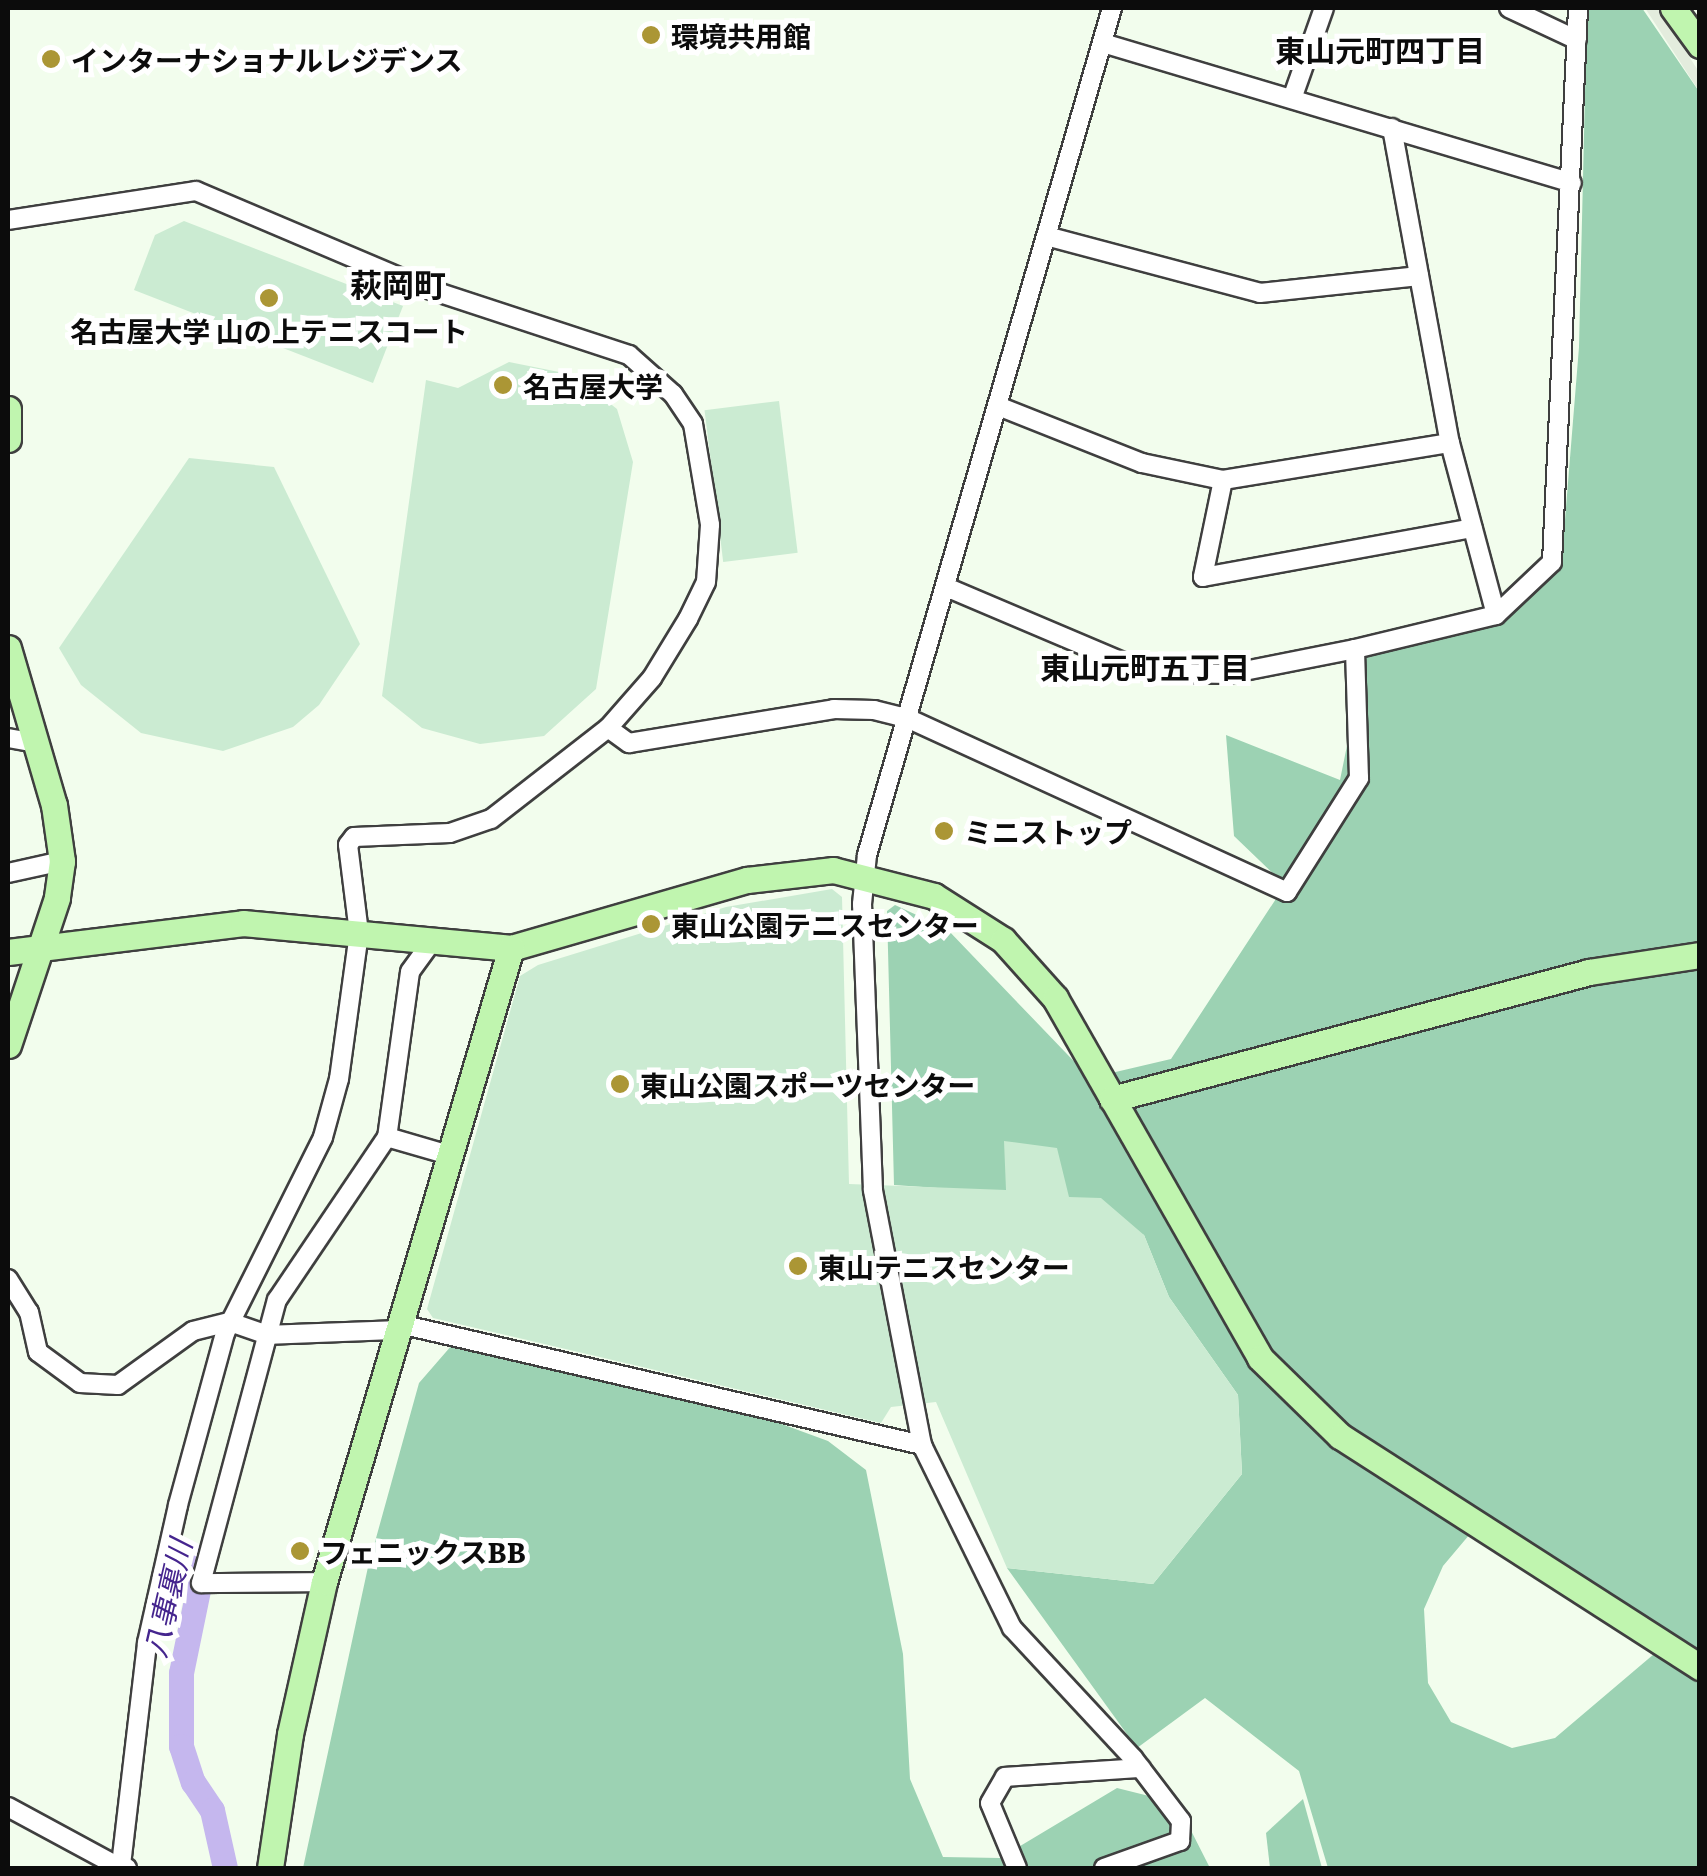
<!DOCTYPE html>
<meta charset="utf-8">
<style>
body{margin:0}
#map{position:relative;width:1707px;height:1876px;overflow:hidden;background:#f2fded;font-family:Literata,"Noto Sans JP",serif}
div>[style]{position:absolute}
.forest>*{inset:0;background:#9cd2b3}
.pitch>*{inset:0;background:#cbebd2;transform-origin:0 0}
.plaza>*{inset:0;background:#e3ecdd}
.river>*{height:25px;margin:-12.5px;padding:0 12.5px;transform-origin:12.5px;border-radius:12.5px;background:#c5b7ee}
.roads{filter:drop-shadow(2px 0 #3f3f3f) drop-shadow(-2px 0 #3f3f3f) drop-shadow(0 2px #3f3f3f) drop-shadow(0 -2px #3f3f3f)}
.street>*{height:18px;margin:-9px;padding:0 9px;transform-origin:9px;border-radius:9px;background:#fff}
.secondary>*{height:25px;margin:-12.5px;padding:0 12.5px;transform-origin:12.5px;border-radius:12.5px;background:#c0f5af}
.dots>*{width:28px;height:28px;translate:-50% -50%;box-sizing:border-box;border:5px solid #fff;border-radius:50%}
span{translate:-50% -50%;white-space:nowrap;text-align:center;line-height:1.15;-webkit-text-stroke:10px #fff;paint-order:stroke}
.poi-label{font-size:28px;color:#0c0c0c;font-weight:700}
.left{translate:0 -50%;text-align:left}
.neighbourhood-label{font-size:30px;color:#0c0c0c;font-weight:700}
.water-label{font-size:30px;color:#45258e;font-style:italic}
.quarter-label{font-size:32px;color:#0c0c0c;font-weight:700}
.frame{position:absolute;inset:0;border:10px solid #0c0c0c;pointer-events:none}
</style>
<div id="map">
<div class="forest">
<div style="clip-path:polygon(1587px 8px,1642px 8px,1700px 93px,1699px 1655px,1486px 1515px,1443px 1566px,1424px 1609px,1428px 1683px,1451px 1722px,1512px 1748px,1555px 1738px,1654px 1654px,1699px 1683px,1699px 1868px,1328px 1868px,1299px 1771px,1205px 1698px,1137px 1748px,1007px 1568px,1153px 1584px,1242px 1474px,1238px 1395px,1169px 1297px,1144px 1235px,1069px 1197px,894px 1185px,887px 911px,895px 905px,947px 929px,1090px 1078px,1171px 1059px,1285px 885px,1234px 836px,1226px 735px,1340px 780px,1366px 652px,1508px 618px,1561px 569px,1579px 347px)"></div>
<div style="clip-path:polygon(452px 1345px,768px 1419px,828px 1441px,866px 1470px,903px 1654px,910px 1779px,943px 1857px,1000px 1858px,1117px 1788px,1177px 1803px,1210px 1868px,303px 1868px,368px 1567px,419px 1383px)"></div>
<div style="clip-path:polygon(1303px 1799px,1322px 1868px,1270px 1868px,1266px 1833px)"></div>
</div>
<div class="pitch">
<div style="clip-path:polygon(184px 221px,403px 306px,373px 383px,134px 290px,155px 235px)"></div>
<div style="clip-path:polygon(509px 362px,574px 375px,617px 409px,633px 462px,596px 689px,544px 736px,480px 744px,422px 728px,382px 696px,426px 380px,458px 388px)"></div>
<div style="left:779px;top:401px;width:153px;height:75px;rotate:83deg"></div>
<div style="clip-path:polygon(189px 458px,274px 467px,360px 644px,319px 705px,293px 727px,223px 751px,141px 733px,81px 685px,59px 648px)"></div>
<div style="clip-path:polygon(832px 889px,842px 897px,849px 1184px,1006px 1190px,1004px 1141px,1057px 1148px,1069px 1197px,1101px 1198px,1144px 1235px,1169px 1297px,1238px 1395px,1242px 1474px,1153px 1584px,1007px 1568px,936px 1402px,891px 1407px,881px 1423px,433px 1318px,427px 1309px,520px 976px,538px 965px,726px 907px)"></div>
</div>
<div class="plaza">
<div style="clip-path:polygon(1645px 8px,1658px 8px,1699px 72px,1699px 91px)"></div>
</div>
<div class="river">
<div style="left:205px;top:1556px;width:119px;rotate:101.6deg"></div>
<div style="left:181px;top:1673px;width:73px;rotate:90deg"></div>
<div style="left:181px;top:1746px;width:38px;rotate:72deg"></div>
<div style="left:193px;top:1782px;width:34px;rotate:56deg"></div>
<div style="left:212px;top:1810px;width:59px;rotate:77.4deg"></div>
</div>
<div class="roads">
<div class="street">
<div style="left:1509px;top:8px;width:75px;rotate:25.2deg"></div>
<div style="left:1106px;top:44px;width:486px;rotate:16.6deg"></div>
<div style="left:1293px;top:96px;width:93px;rotate:-70.6deg"></div>
<div style="left:1392px;top:128px;width:320px;rotate:79.6deg"></div>
<div style="left:1450px;top:443px;width:178px;rotate:75deg"></div>
<div style="left:8px;top:220px;width:190px;rotate:-8.8deg"></div>
<div style="left:196px;top:191px;width:246px;rotate:23deg"></div>
<div style="left:422px;top:287px;width:218px;rotate:18.2deg"></div>
<div style="left:629px;top:355px;width:59px;rotate:41.6deg"></div>
<div style="left:673px;top:394px;width:36px;rotate:56deg"></div>
<div style="left:693px;top:424px;width:102px;rotate:80.4deg"></div>
<div style="left:710px;top:525px;width:57px;rotate:94deg"></div>
<div style="left:706px;top:582px;width:41px;rotate:115.9deg"></div>
<div style="left:688px;top:619px;width:69px;rotate:121.4deg"></div>
<div style="left:652px;top:678px;width:67px;rotate:131.3deg"></div>
<div style="left:608px;top:728px;width:26px;rotate:36deg"></div>
<div style="left:629px;top:743px;width:208px;rotate:-9.4deg"></div>
<div style="left:834px;top:709px;width:40px;rotate:1.4deg"></div>
<div style="left:874px;top:710px;width:34px;rotate:14deg"></div>
<div style="left:907px;top:718px;width:418px;rotate:24.6deg"></div>
<div style="left:1287px;top:892px;width:135px;rotate:-57.7deg"></div>
<div style="left:1359px;top:778px;width:129px;rotate:-91.8deg"></div>
<div style="left:1355px;top:649px;width:145px;rotate:-13.6deg"></div>
<div style="left:1496px;top:615px;width:77px;rotate:-43.4deg"></div>
<div style="left:1552px;top:562px;width:555px;rotate:-87.31deg"></div>
<div style="left:1050px;top:237px;width:217px;rotate:14.9deg"></div>
<div style="left:1260px;top:293px;width:160px;rotate:-6.1deg"></div>
<div style="left:998px;top:406px;width:155px;rotate:21.6deg"></div>
<div style="left:1142px;top:463px;width:83px;rotate:11.9deg"></div>
<div style="left:1223px;top:480px;width:230px;rotate:-9.3deg"></div>
<div style="left:1223px;top:480px;width:99px;rotate:101.7deg"></div>
<div style="left:1203px;top:577px;width:274px;rotate:-10.3deg"></div>
<div style="left:946px;top:587px;width:194px;rotate:23deg"></div>
<div style="left:1125px;top:663px;width:50px;rotate:11.5deg"></div>
<div style="left:1174px;top:673px;width:55px;rotate:1deg"></div>
<div style="left:1229px;top:674px;width:128px;rotate:-11.2deg"></div>
<div style="left:8px;top:738px;width:28px;rotate:10deg"></div>
<div style="left:8px;top:873px;width:55px;rotate:-12.5deg"></div>
<div style="left:433px;top:940px;width:39px;rotate:126deg"></div>
<div style="left:410px;top:972px;width:167px;rotate:97.9deg"></div>
<div style="left:387px;top:1137px;width:65px;rotate:16.2deg"></div>
<div style="left:8px;top:1279px;width:39px;rotate:58deg"></div>
<div style="left:29px;top:1312px;width:41px;rotate:77.3deg"></div>
<div style="left:38px;top:1352px;width:52px;rotate:36.4deg"></div>
<div style="left:80px;top:1383px;width:38px;rotate:3deg"></div>
<div style="left:118px;top:1385px;width:92px;rotate:-35.8deg"></div>
<div style="left:193px;top:1331px;width:38px;rotate:-14deg"></div>
<div style="left:230px;top:1322px;width:39px;rotate:19deg"></div>
<div style="left:267px;top:1335px;width:131px;rotate:-2.2deg"></div>
<div style="left:400px;top:1324px;width:536px;rotate:13.05deg"></div>
<div style="left:324px;top:1582px;width:123px;rotate:179.5deg"></div>
<div style="left:201px;top:1583px;width:293px;rotate:-75deg"></div>
<div style="left:277px;top:1300px;width:197px;rotate:-56deg"></div>
<div style="left:8px;top:1807px;width:128px;rotate:28.4deg"></div>
<div style="left:127px;top:1868px;width:7px;rotate:-153deg"></div>
<div style="left:121px;top:1865px;width:224px;rotate:-83.3deg"></div>
<div style="left:147px;top:1643px;width:141px;rotate:-77.3deg"></div>
<div style="left:178px;top:1505px;width:178px;rotate:-74.7deg"></div>
<div style="left:225px;top:1333px;width:219px;rotate:-63.4deg"></div>
<div style="left:323px;top:1137px;width:60px;rotate:-74.6deg"></div>
<div style="left:339px;top:1079px;width:147px;rotate:-82.2deg"></div>
<div style="left:359px;top:933px;width:89px;rotate:-97.1deg"></div>
<div style="left:348px;top:845px;width:10px;rotate:-53deg"></div>
<div style="left:354px;top:837px;width:96px;rotate:-2.4deg"></div>
<div style="left:450px;top:833px;width:43px;rotate:-18.9deg"></div>
<div style="left:491px;top:819px;width:148px;rotate:-37.9deg"></div>
<div style="left:1017px;top:1868px;width:70px;rotate:-112.6deg"></div>
<div style="left:990px;top:1803px;width:30px;rotate:-60deg"></div>
<div style="left:1005px;top:1777px;width:136px;rotate:-3.8deg"></div>
<div style="left:1104px;top:1868px;width:81px;rotate:-19.6deg"></div>
<div style="left:1180px;top:1841px;width:20px;rotate:-87deg"></div>
<div style="left:1181px;top:1821px;width:79px;rotate:-127.3deg"></div>
<div style="left:1133px;top:1758px;width:178px;rotate:-132.9deg"></div>
<div style="left:1012px;top:1628px;width:204px;rotate:-116.2deg"></div>
<div style="left:922px;top:1445px;width:260px;rotate:-100.9deg"></div>
<div style="left:873px;top:1190px;width:286px;rotate:-92.2deg"></div>
<div style="left:862px;top:904px;width:49px;rotate:-84.2deg"></div>
<div style="left:867px;top:855px;width:882px;rotate:-73.87deg"></div>
</div>
<div class="secondary">
<div style="left:1673px;top:8px;width:46px;rotate:53.9deg"></div>
<div style="left:8px;top:409px;width:30px;rotate:90deg"></div>
<div style="left:8px;top:648px;width:164px;rotate:73.7deg"></div>
<div style="left:54px;top:805px;width:57px;rotate:81.9deg"></div>
<div style="left:62px;top:861px;width:37px;rotate:98deg"></div>
<div style="left:57px;top:898px;width:155px;rotate:108.4deg"></div>
<div style="left:8px;top:952px;width:237px;rotate:-7deg"></div>
<div style="left:243px;top:923px;width:269px;rotate:5.3deg"></div>
<div style="left:511px;top:948px;width:246px;rotate:-16.1deg"></div>
<div style="left:747px;top:880px;width:87px;rotate:-6.6deg"></div>
<div style="left:833px;top:870px;width:104px;rotate:14.4deg"></div>
<div style="left:934px;top:896px;width:82px;rotate:32.5deg"></div>
<div style="left:1003px;top:940px;width:78px;rotate:48.1deg"></div>
<div style="left:1055px;top:998px;width:414px;rotate:60.3deg"></div>
<div style="left:1260px;top:1358px;width:112px;rotate:44.3deg"></div>
<div style="left:1340px;top:1436px;width:428px;rotate:32.7deg"></div>
<div style="left:1112px;top:1099px;width:494px;rotate:-14.9deg"></div>
<div style="left:1589px;top:972px;width:112px;rotate:-8.7deg"></div>
<div style="left:270px;top:1868px;width:135px;rotate:-81.5deg"></div>
<div style="left:290px;top:1734px;width:156px;rotate:-77.4deg"></div>
<div style="left:324px;top:1582px;width:661px;rotate:-73.57deg"></div>
</div>
</div>
<div class="dots">
<div style="left:651px;top:35px;background:#ab9635"></div>
<div style="left:51px;top:59px;background:#ab9635"></div>
<div style="left:269px;top:298px;background:#ab9635"></div>
<div style="left:503px;top:385px;background:#ab9635"></div>
<div style="left:944px;top:831px;background:#ab9635"></div>
<div style="left:651px;top:924px;background:#ab9635"></div>
<div style="left:620px;top:1084px;background:#ab9635"></div>
<div style="left:798px;top:1266px;background:#ab9635"></div>
<div style="left:300px;top:1551px;background:#ab9635"></div>
</div>
<div class="poi-label">
<span class="left" style="left:671px;top:35px">環境共用館</span>
<span class="left" style="left:71px;top:59px">インターナショナルレジデンス</span>
<span style="left:269px;top:330px">名古屋大学 山の上テニスコート</span>
<span class="left" style="left:523px;top:385px">名古屋大学</span>
<span class="left" style="left:964px;top:831px">ミニストップ</span>
<span class="left" style="left:671px;top:924px">東山公園テニスセンター</span>
<span class="left" style="left:640px;top:1084px">東山公園スポーツセンター</span>
<span class="left" style="left:818px;top:1266px">東山テニスセンター</span>
<span class="left" style="left:320px;top:1551px">フェニックスBB</span>
</div>
<div class="neighbourhood-label">
<span style="left:1380px;top:49px">東山元町四丁目</span>
<span style="left:1145px;top:666px">東山元町五丁目</span>
</div>
<div class="water-label">
<span style="left:166px;top:1598px;rotate:-77deg">八事裏川</span>
</div>
<div class="quarter-label">
<span style="left:398px;top:283px">萩岡町</span>
</div>
<div class="frame"></div>
</div>
